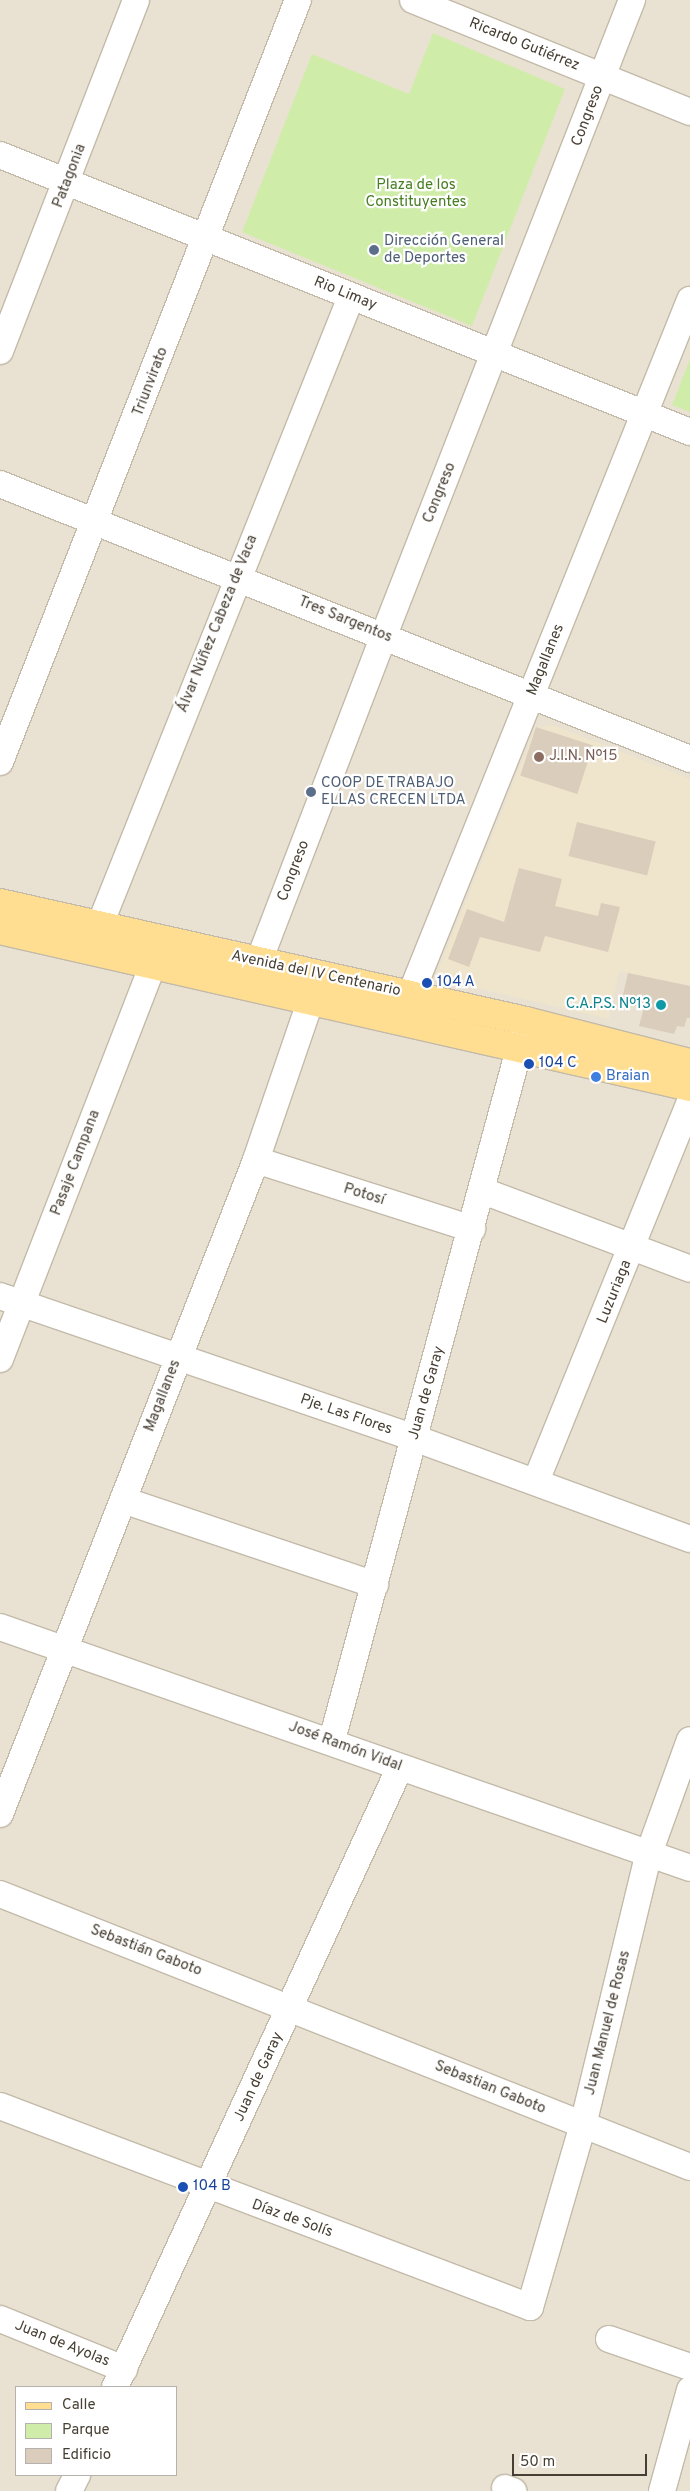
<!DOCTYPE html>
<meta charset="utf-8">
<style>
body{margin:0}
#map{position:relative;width:690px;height:2491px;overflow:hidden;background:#f4efe4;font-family:Overpass,sans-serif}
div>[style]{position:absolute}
.residential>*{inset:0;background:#e9e1d2}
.education>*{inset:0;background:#efe4cc}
.green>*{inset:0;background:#cfeda8}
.building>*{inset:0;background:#dacdbb;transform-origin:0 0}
.roads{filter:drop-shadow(1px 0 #c3baa9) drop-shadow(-1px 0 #c3baa9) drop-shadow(0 1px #c3baa9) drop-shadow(0 -1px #c3baa9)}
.minor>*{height:26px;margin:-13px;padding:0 13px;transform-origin:13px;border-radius:13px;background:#fff}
.major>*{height:28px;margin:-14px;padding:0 14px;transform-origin:14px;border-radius:14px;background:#ffde92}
.dots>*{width:14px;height:14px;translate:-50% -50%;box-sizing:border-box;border:2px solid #fff;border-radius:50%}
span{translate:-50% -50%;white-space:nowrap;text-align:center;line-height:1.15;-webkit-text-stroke:4.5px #fff;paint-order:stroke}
.street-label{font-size:15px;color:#473f33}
.park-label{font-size:15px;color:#467e21}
.service-label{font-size:15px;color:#4e5e75}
.left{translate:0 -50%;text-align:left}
.education-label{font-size:15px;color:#785e54}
.transit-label{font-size:15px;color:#164399}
.culture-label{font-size:15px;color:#0d838f}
.right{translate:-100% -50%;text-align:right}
.shop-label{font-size:15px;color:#366cbe}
.legend{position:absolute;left:15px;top:2386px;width:162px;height:90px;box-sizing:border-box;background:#fff;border:1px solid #b5b2ad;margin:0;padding:6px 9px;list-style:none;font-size:15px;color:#473f33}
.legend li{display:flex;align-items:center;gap:10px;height:25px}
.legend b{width:25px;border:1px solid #b5b2ad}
.scale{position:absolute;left:512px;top:2454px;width:135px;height:22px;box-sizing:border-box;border:2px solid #473f33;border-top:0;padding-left:6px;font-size:15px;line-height:18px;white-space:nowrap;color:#473f33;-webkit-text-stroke:4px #fff;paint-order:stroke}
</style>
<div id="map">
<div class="residential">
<div style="clip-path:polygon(evenodd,0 0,690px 0,690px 2491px,0 2491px,0 0,16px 2387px,176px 2387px,176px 2475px,16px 2475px,16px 2387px)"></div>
</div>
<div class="education">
<div style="clip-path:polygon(553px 725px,690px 779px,690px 986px,619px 971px,609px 1019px,446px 981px,437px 973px,536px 727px)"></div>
</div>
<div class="green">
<div style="clip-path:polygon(433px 33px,565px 89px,472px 326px,242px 232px,312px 54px,409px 94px)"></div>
<div style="clip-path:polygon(690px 359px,690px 412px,672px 405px)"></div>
</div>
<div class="building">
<div style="left:536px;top:727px;width:60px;height:51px;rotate:18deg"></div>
<div style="left:577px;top:822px;width:81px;height:35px;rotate:14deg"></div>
<div style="clip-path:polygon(519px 868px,562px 879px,555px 906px,598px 916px,601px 903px,620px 907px,608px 952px,545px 936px,540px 952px,480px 937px,469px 967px,448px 959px,467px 909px,504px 922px)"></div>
<div style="clip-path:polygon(628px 973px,690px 986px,690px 1018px,687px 1018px,684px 1027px,677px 1026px,674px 1034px,639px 1026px,644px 1008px,621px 1003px)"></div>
</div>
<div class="roads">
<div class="minor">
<div style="left:413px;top:0;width:299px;rotate:22deg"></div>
<div style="left:0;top:155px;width:744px;rotate:21.87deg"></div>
<div style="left:0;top:351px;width:376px;rotate:-68.8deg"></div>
<div style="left:0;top:484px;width:743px;rotate:21.73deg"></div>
<div style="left:0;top:762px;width:818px;rotate:-68.64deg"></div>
<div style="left:97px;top:947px;width:20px;rotate:-84deg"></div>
<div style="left:99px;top:927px;width:679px;rotate:-68.2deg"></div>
<div style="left:255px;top:982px;width:21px;rotate:-79deg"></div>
<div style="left:259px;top:961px;width:349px;rotate:-69deg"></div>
<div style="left:384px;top:635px;width:682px;rotate:-68.67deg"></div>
<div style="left:402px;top:1016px;width:772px;rotate:-68.09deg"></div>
<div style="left:256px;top:1160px;width:227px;rotate:17.7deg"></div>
<div style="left:483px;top:1191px;width:221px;rotate:20.6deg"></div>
<div style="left:0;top:1296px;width:438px;rotate:18.9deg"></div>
<div style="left:414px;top:1438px;width:294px;rotate:20.1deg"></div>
<div style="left:0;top:1359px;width:420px;rotate:-68.8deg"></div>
<div style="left:536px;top:1481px;width:410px;rotate:-67.9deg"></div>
<div style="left:123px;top:1500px;width:266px;rotate:18.6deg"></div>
<div style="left:0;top:1627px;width:731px;rotate:19.25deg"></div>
<div style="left:332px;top:1740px;width:739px;rotate:-74.85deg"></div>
<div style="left:0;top:1814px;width:702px;rotate:-68.62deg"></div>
<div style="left:256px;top:1160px;width:191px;rotate:-71.1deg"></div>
<div style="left:0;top:1894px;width:742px;rotate:21.59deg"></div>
<div style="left:0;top:2106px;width:567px;rotate:20.77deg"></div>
<div style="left:530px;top:2307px;width:190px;rotate:-73.8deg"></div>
<div style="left:583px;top:2125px;width:280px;rotate:-76.4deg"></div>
<div style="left:649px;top:1853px;width:120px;rotate:-70.1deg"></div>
<div style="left:0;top:2319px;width:134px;rotate:22deg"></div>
<div style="left:609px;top:2339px;width:86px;rotate:19.1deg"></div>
<div style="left:115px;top:2387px;width:682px;rotate:-65.31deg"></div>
<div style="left:505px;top:2488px;width:9px;rotate:21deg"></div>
<div style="left:69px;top:2491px;width:18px;rotate:-63deg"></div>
<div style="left:662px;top:2491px;width:105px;rotate:-74.5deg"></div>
</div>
<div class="major">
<div style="left:0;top:903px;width:539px;rotate:12.64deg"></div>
<div style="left:526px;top:1021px;width:169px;rotate:14.4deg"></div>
<div style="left:0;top:930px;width:708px;rotate:12.82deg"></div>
</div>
</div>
<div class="dots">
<div style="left:374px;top:250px;background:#5c6f8a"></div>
<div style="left:539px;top:757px;background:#8d6e63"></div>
<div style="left:311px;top:792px;background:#5c6f8a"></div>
<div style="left:427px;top:983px;background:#1a4fb4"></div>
<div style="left:661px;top:1005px;background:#0f9aa8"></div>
<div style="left:529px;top:1064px;background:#1a4fb4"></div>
<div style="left:596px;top:1077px;background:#3f7fe0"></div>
<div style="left:183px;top:2187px;background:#1a4fb4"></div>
</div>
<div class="street-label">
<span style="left:524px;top:45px;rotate:22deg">Ricardo Gutiérrez</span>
<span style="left:588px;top:116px;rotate:-69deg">Congreso</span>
<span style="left:70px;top:176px;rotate:-69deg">Patagonia</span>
<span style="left:345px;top:294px;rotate:22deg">Rio Limay</span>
<span style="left:151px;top:382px;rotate:-69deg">Triunvirato</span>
<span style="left:440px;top:493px;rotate:-68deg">Congreso</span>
<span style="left:345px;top:620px;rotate:22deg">Tres Sargentos</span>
<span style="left:218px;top:624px;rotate:-68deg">Álvar Núñez Cabeza de Vaca</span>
<span style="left:546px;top:660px;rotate:-68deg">Magallanes</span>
<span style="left:294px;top:871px;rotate:-69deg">Congreso</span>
<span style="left:316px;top:974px;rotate:12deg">Avenida del IV Centenario</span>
<span style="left:76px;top:1163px;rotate:-69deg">Pasaje Campana</span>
<span style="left:364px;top:1195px;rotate:17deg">Potosí</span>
<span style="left:615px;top:1292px;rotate:-68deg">Luzuriaga</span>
<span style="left:427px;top:1393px;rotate:-74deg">Juan de Garay</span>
<span style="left:163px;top:1396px;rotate:-69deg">Magallanes</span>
<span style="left:346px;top:1415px;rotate:19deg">Pje. Las Flores</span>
<span style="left:345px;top:1747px;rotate:20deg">José Ramón Vidal</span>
<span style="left:146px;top:1951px;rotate:21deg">Sebastián Gaboto</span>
<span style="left:608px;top:2023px;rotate:-76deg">Juan Manuel de Rosas</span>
<span style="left:259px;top:2077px;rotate:-65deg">Juan de Garay</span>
<span style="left:490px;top:2088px;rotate:22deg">Sebastian Gaboto</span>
<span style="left:292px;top:2219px;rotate:20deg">Díaz de Solís</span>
<span style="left:62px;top:2344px;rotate:22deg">Juan de Ayolas</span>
</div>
<div class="park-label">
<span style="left:416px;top:194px">Plaza de los<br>Constituyentes</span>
</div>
<div class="service-label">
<span class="left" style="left:384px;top:250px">Dirección General<br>de Deportes</span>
<span class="left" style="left:321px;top:792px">COOP DE TRABAJO<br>ELLAS CRECEN LTDA</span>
</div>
<div class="education-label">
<span class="left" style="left:549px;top:757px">J.I.N. Nº15</span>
</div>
<div class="transit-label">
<span class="left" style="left:437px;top:983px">104 A</span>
<span class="left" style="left:539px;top:1064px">104 C</span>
<span class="left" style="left:193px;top:2187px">104 B</span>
</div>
<div class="culture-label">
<span class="right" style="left:651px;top:1005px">C.A.P.S. Nº13</span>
</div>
<div class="shop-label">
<span class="left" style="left:606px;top:1077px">Braian</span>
</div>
<ul class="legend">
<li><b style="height:6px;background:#ffde92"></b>Calle</li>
<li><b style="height:14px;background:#cfeda8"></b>Parque</li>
<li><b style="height:14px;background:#dacdbb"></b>Edificio</li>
</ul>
<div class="scale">50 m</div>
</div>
